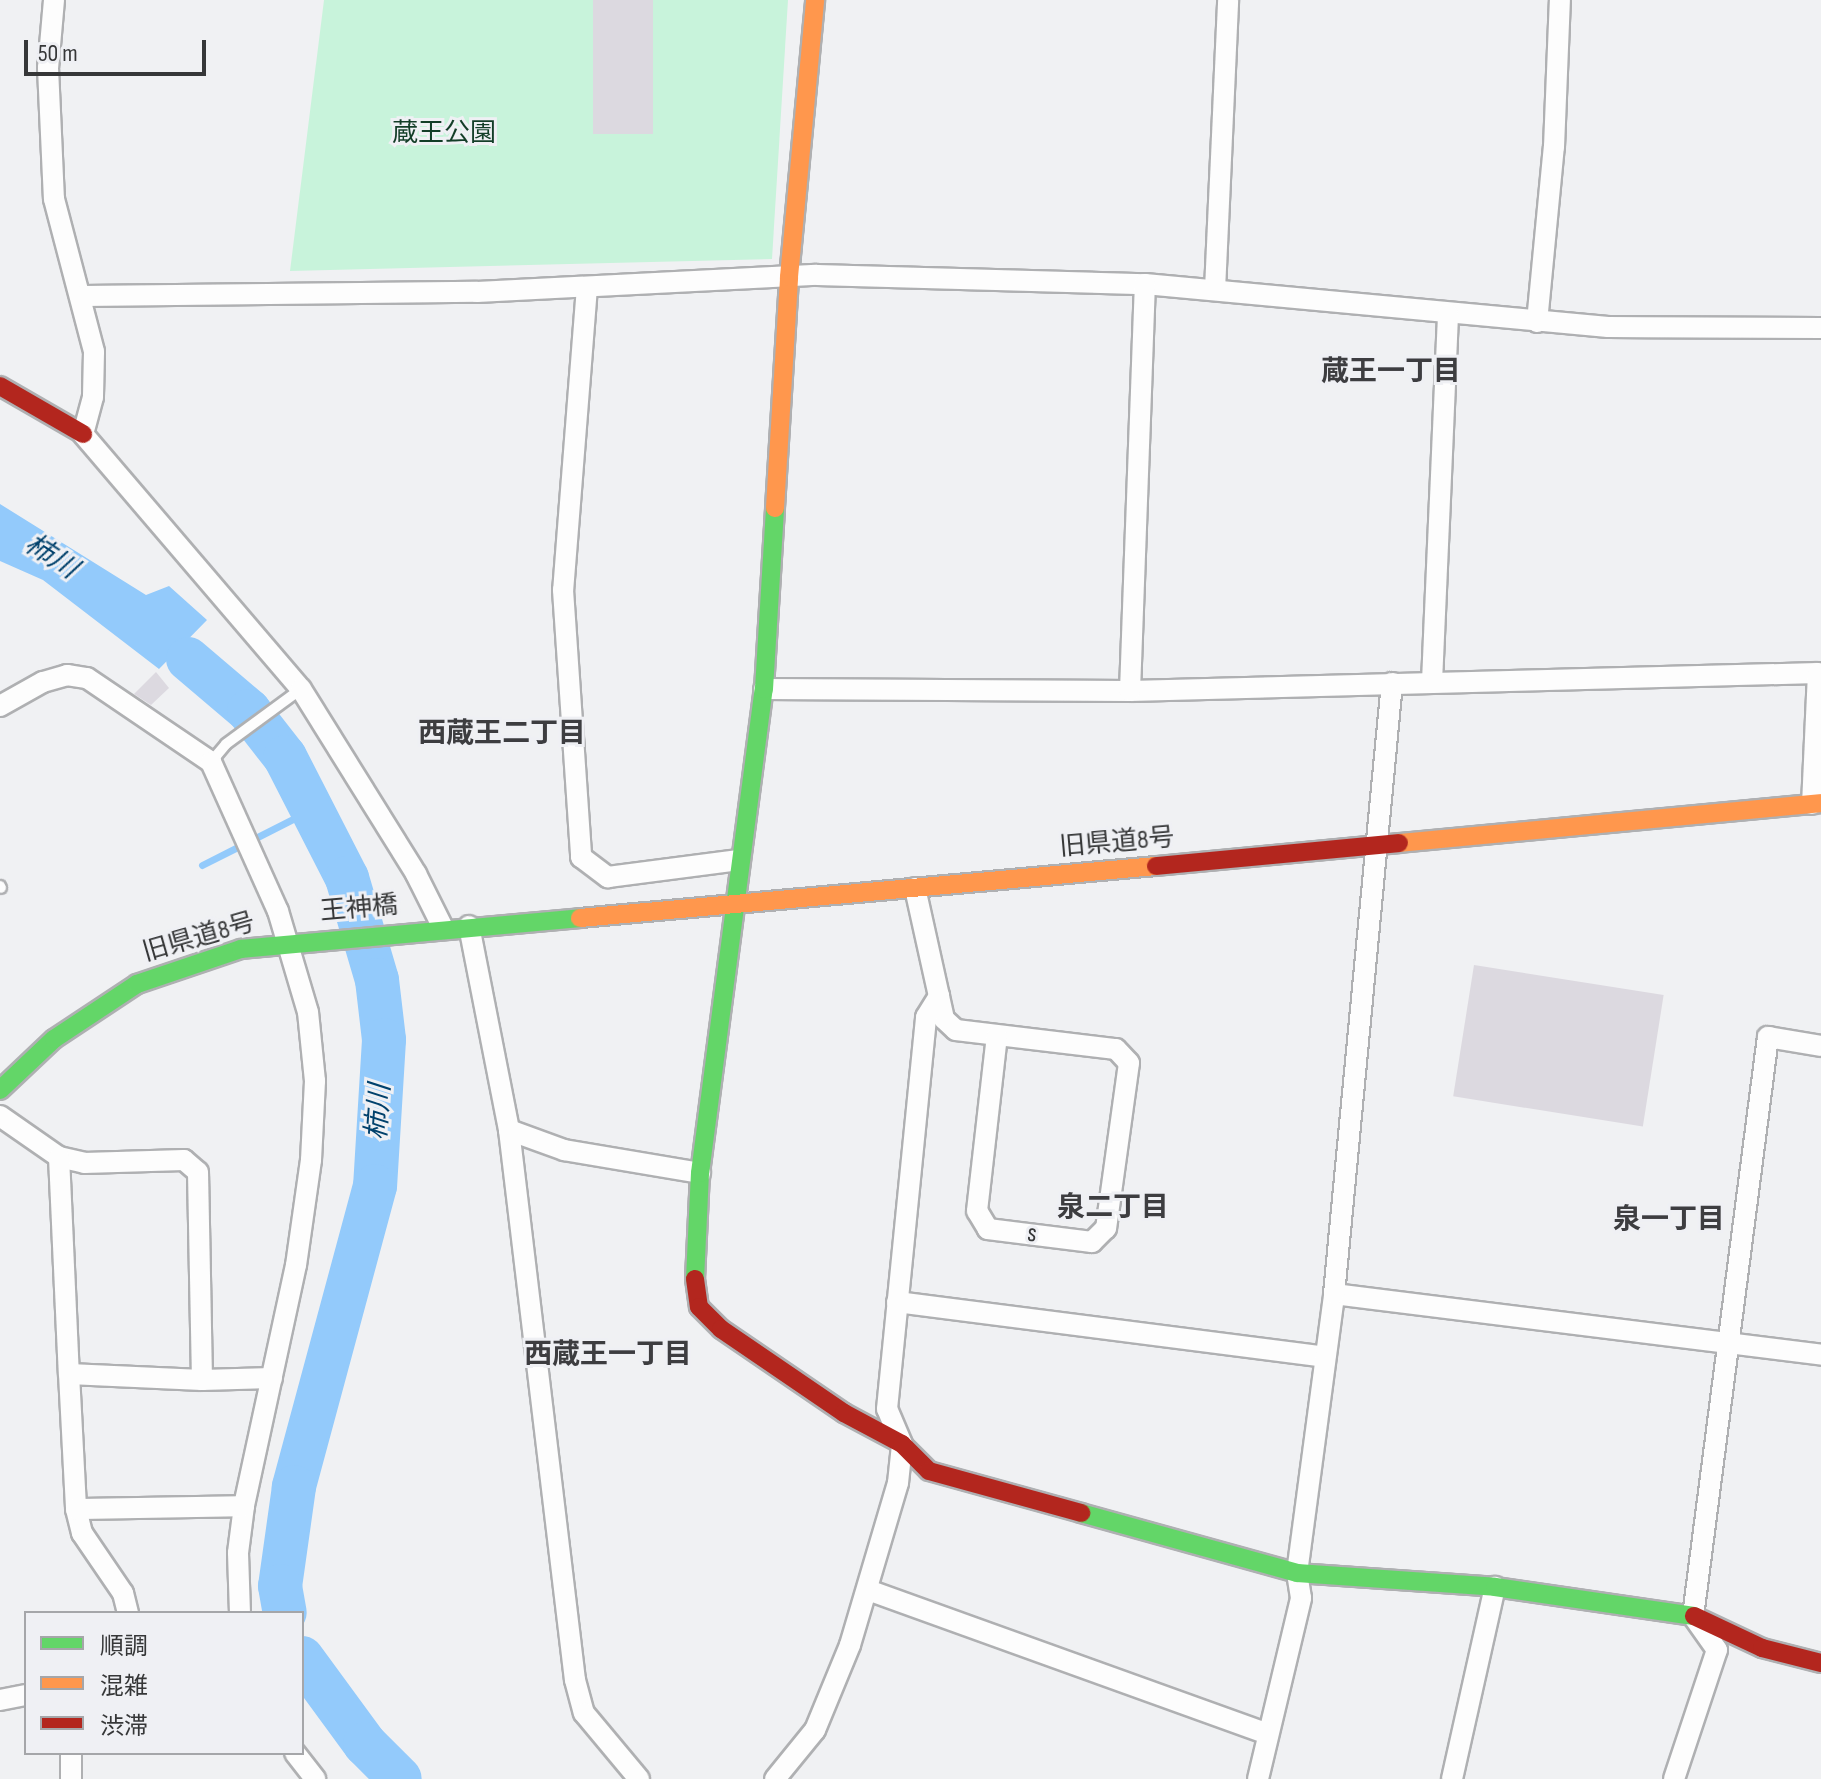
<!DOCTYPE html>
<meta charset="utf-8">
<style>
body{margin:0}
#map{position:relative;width:1821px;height:1779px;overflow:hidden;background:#f0f1f3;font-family:"Sofia Sans Condensed","Noto Sans JP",sans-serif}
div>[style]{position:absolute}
.green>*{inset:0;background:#c8f3db}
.water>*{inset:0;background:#93cafb}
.stream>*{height:7px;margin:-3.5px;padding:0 3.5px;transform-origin:3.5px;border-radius:3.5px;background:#93cafb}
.river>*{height:44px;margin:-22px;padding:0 22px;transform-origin:22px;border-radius:22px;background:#93cafb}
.building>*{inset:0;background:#dcd9e0;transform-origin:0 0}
.roads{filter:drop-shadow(2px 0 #afb0b2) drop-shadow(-2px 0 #afb0b2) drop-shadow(0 2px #afb0b2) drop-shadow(0 -2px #afb0b2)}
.lane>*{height:10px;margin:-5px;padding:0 5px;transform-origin:5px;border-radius:5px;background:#fdfdfd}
.street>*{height:20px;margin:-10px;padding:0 10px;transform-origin:10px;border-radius:10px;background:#fdfdfd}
.fast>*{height:18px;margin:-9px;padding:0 9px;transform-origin:9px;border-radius:9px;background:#63d668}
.slow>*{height:18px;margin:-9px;padding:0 9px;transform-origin:9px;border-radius:9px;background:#ff974d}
.jam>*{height:18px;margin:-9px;padding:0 9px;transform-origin:9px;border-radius:9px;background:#b3261e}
span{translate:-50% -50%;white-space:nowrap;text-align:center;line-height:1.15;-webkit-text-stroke:6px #eff0f4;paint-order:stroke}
.park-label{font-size:26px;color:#133e28}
.street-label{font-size:26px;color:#363738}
.neighbourhood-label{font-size:28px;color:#3d3d40;font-weight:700}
.water-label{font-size:28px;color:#01416c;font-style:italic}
.legend{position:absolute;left:24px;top:1611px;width:280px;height:144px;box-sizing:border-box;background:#eff0f4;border:2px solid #a5a6a9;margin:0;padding:10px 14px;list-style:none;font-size:24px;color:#363738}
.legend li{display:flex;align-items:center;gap:16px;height:40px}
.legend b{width:40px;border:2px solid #a5a6a9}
.scale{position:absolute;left:24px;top:40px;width:182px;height:36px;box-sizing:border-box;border:4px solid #363738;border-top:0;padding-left:10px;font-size:24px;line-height:28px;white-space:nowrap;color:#363738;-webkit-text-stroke:6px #eff0f4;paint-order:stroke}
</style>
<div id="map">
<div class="green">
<div style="clip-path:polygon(324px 0,788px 0,772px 259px,290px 271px)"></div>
</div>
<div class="water">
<div style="clip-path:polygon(0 504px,146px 595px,169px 586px,207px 620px,159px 669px,43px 580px,0 561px)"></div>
</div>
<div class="stream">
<div style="left:202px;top:865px;width:122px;rotate:-26.8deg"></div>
</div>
<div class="river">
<div style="left:188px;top:659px;width:80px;rotate:40.4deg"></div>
<div style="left:249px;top:711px;width:58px;rotate:52deg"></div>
<div style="left:285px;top:757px;width:136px;rotate:62.9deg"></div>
<div style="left:347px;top:878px;width:106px;rotate:73.6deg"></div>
<div style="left:377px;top:980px;width:60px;rotate:83.3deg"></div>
<div style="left:384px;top:1040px;width:146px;rotate:93.5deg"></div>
<div style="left:375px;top:1186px;width:312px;rotate:105.1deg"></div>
<div style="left:294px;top:1487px;width:100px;rotate:98deg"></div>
<div style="left:280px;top:1586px;width:27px;rotate:80deg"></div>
<div style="left:302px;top:1658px;width:107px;rotate:53.8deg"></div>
<div style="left:365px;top:1744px;width:49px;rotate:45deg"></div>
</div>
<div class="building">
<div style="left:593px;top:0;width:60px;height:134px"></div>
<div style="clip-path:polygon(156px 672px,169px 688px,151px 705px,134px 694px)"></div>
<div style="left:1474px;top:965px;width:192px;height:133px;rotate:9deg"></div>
</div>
<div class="roads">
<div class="lane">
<div style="left:211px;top:762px;width:23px;rotate:-50deg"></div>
<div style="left:226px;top:744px;width:93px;rotate:-36.3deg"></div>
<div style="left:0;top:886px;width:2px;rotate:63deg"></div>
</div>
<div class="street">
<div style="left:54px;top:0;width:68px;rotate:95deg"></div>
<div style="left:48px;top:68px;width:131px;rotate:87.4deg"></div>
<div style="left:54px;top:199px;width:158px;rotate:75.3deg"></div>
<div style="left:94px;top:352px;width:45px;rotate:91.3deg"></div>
<div style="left:93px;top:397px;width:38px;rotate:105deg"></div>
<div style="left:83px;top:434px;width:335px;rotate:49.5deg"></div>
<div style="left:301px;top:689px;width:218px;rotate:58.1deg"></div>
<div style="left:416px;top:874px;width:60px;rotate:63.4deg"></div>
<div style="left:587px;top:287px;width:304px;rotate:94.5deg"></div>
<div style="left:563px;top:590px;width:268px;rotate:86.1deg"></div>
<div style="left:581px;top:857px;width:34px;rotate:37deg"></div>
<div style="left:608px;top:877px;width:132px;rotate:-7.4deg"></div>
<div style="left:1215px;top:290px;width:290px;rotate:-87.4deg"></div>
<div style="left:83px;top:296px;width:394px;rotate:-0.6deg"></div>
<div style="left:477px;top:292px;width:340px;rotate:-2.9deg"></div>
<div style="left:817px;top:275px;width:328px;rotate:1.6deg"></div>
<div style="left:1145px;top:284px;width:465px;rotate:5.3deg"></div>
<div style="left:1608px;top:327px;width:213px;rotate:0.3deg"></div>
<div style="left:1537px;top:322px;width:176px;rotate:-84.5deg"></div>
<div style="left:1554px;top:147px;width:147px;rotate:-87.7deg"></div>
<div style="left:1432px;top:682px;width:368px;rotate:-87.5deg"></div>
<div style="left:764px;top:689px;width:366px;rotate:0.3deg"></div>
<div style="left:1130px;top:691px;width:688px;rotate:-1.5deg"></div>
<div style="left:1818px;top:673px;width:131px;rotate:92.6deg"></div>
<div style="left:1130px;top:691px;width:407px;rotate:-87.9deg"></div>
<div style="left:0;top:706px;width:49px;rotate:-29.2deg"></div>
<div style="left:43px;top:682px;width:25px;rotate:-16deg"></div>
<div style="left:67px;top:675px;width:20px;rotate:9deg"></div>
<div style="left:87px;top:678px;width:150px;rotate:34.1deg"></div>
<div style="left:211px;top:762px;width:163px;rotate:65.8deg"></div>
<div style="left:278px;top:911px;width:105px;rotate:73.5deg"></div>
<div style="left:308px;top:1012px;width:69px;rotate:84.2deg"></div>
<div style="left:315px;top:1081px;width:79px;rotate:92.9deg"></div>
<div style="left:311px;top:1160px;width:106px;rotate:98.1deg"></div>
<div style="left:296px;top:1265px;width:247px;rotate:102.2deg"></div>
<div style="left:244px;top:1506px;width:47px;rotate:97.3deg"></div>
<div style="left:238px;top:1553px;width:60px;rotate:88.1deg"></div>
<div style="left:915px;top:888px;width:134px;rotate:77.5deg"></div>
<div style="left:944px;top:1019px;width:16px;rotate:43deg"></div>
<div style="left:956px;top:1030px;width:161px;rotate:6.8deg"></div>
<div style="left:1116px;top:1049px;width:19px;rotate:47deg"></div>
<div style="left:1129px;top:1063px;width:167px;rotate:97.9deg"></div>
<div style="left:1106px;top:1228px;width:20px;rotate:135deg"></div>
<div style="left:1092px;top:1242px;width:105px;rotate:-172.9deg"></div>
<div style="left:988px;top:1229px;width:21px;rotate:-121deg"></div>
<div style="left:977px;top:1211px;width:176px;rotate:-83.5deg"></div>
<div style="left:469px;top:926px;width:208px;rotate:78.9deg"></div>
<div style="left:509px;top:1130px;width:554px;rotate:83.16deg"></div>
<div style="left:575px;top:1680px;width:34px;rotate:75deg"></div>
<div style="left:584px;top:1713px;width:86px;rotate:50.2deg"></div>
<div style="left:0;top:1116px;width:72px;rotate:34.8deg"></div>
<div style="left:59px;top:1157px;width:26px;rotate:13deg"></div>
<div style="left:84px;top:1163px;width:100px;rotate:-1.7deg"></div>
<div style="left:184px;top:1160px;width:18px;rotate:41deg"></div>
<div style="left:198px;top:1172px;width:208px;rotate:88.9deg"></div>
<div style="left:509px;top:1130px;width:59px;rotate:20deg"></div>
<div style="left:564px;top:1150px;width:138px;rotate:9.6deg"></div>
<div style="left:59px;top:1157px;width:217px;rotate:87.4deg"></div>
<div style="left:69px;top:1374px;width:133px;rotate:2.6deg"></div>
<div style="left:202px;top:1380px;width:70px;rotate:-1.6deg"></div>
<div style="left:1334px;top:1294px;width:491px;rotate:7.1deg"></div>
<div style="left:897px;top:1302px;width:431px;rotate:7.3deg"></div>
<div style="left:69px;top:1374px;width:135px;rotate:87deg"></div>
<div style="left:76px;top:1509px;width:25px;rotate:76deg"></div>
<div style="left:82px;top:1533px;width:73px;rotate:55.7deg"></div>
<div style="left:123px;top:1593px;width:21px;rotate:76deg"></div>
<div style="left:76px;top:1509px;width:168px;rotate:-1deg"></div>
<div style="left:868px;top:1590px;width:424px;rotate:19.8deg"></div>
<div style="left:0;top:1700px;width:26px;rotate:-11deg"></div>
<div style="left:71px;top:1753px;width:26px;rotate:90deg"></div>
<div style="left:295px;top:1753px;width:33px;rotate:52deg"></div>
<div style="left:775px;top:1779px;width:63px;rotate:-50.8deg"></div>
<div style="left:815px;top:1730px;width:92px;rotate:-67.6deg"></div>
<div style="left:850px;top:1645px;width:169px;rotate:-73.5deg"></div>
<div style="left:898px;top:1483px;width:39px;rotate:-84deg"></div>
<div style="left:902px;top:1444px;width:38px;rotate:-113deg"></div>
<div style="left:887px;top:1409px;width:394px;rotate:-84.3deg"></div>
<div style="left:926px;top:1017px;width:25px;rotate:-58deg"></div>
<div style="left:1258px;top:1779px;width:186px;rotate:-76.6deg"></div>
<div style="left:1301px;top:1598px;width:25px;rotate:-99deg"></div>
<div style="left:1297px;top:1573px;width:281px;rotate:-82.4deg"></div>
<div style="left:1334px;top:1294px;width:614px;rotate:-84.58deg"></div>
<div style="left:1452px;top:1779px;width:197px;rotate:-77.4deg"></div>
<div style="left:1674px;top:1779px;width:136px;rotate:-71.6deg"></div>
<div style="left:1717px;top:1650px;width:42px;rotate:-125.2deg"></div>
<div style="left:1693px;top:1616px;width:584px;rotate:-82.62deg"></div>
<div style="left:1768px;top:1037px;width:54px;rotate:9.6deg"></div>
</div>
<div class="fast">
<div style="left:0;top:1090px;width:74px;rotate:-43.4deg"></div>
<div style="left:54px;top:1039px;width:100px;rotate:-33.5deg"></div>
<div style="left:137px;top:984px;width:110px;rotate:-18.6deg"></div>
<div style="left:241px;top:949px;width:340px;rotate:-5.2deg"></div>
<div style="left:695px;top:1279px;width:106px;rotate:-87.3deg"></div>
<div style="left:700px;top:1173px;width:488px;rotate:-82.5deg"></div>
<div style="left:764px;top:689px;width:181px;rotate:-86.5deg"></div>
<div style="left:1081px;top:1513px;width:224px;rotate:15.5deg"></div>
<div style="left:1297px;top:1573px;width:198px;rotate:4deg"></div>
<div style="left:1495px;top:1587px;width:201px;rotate:8.3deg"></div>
</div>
<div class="slow">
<div style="left:775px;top:508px;width:231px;rotate:-86.5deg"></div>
<div style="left:789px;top:277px;width:278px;rotate:-84.6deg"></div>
<div style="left:1399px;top:843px;width:424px;rotate:-5.4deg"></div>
<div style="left:580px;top:918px;width:578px;rotate:-5.16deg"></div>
</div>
<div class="jam">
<div style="left:0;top:386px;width:96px;rotate:30deg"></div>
<div style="left:1156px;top:866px;width:244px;rotate:-5.4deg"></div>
<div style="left:695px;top:1279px;width:28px;rotate:82deg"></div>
<div style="left:699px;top:1307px;width:31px;rotate:45deg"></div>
<div style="left:721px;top:1329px;width:149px;rotate:34.3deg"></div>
<div style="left:844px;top:1413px;width:66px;rotate:28.1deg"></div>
<div style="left:902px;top:1444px;width:38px;rotate:45deg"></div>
<div style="left:929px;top:1471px;width:158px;rotate:15.4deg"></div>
<div style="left:1694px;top:1616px;width:75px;rotate:25.2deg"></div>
<div style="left:1762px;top:1648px;width:61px;rotate:14.3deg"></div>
</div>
</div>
<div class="park-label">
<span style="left:444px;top:134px">蔵王公園</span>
</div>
<div class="street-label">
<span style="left:1117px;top:843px;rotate:-5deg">旧県道8号</span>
<span style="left:359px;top:909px;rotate:-5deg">王神橋</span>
<span style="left:199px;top:938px;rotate:-16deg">旧県道8号</span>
<span style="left:1032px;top:1234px;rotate:7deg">s</span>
</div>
<div class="neighbourhood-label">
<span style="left:1391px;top:372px">蔵王一丁目</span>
<span style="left:502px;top:734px">西蔵王二丁目</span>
<span style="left:1113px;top:1208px">泉二丁目</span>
<span style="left:1669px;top:1220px">泉一丁目</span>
<span style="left:608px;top:1355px">西蔵王一丁目</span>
</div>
<div class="water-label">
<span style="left:51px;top:557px;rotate:33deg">柿川</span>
<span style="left:379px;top:1112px;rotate:-86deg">柿川</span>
</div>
<ul class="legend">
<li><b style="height:10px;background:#63d668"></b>順調</li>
<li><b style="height:10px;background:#ff974d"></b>混雑</li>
<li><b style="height:10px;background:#b3261e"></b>渋滞</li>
</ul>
<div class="scale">50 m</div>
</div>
